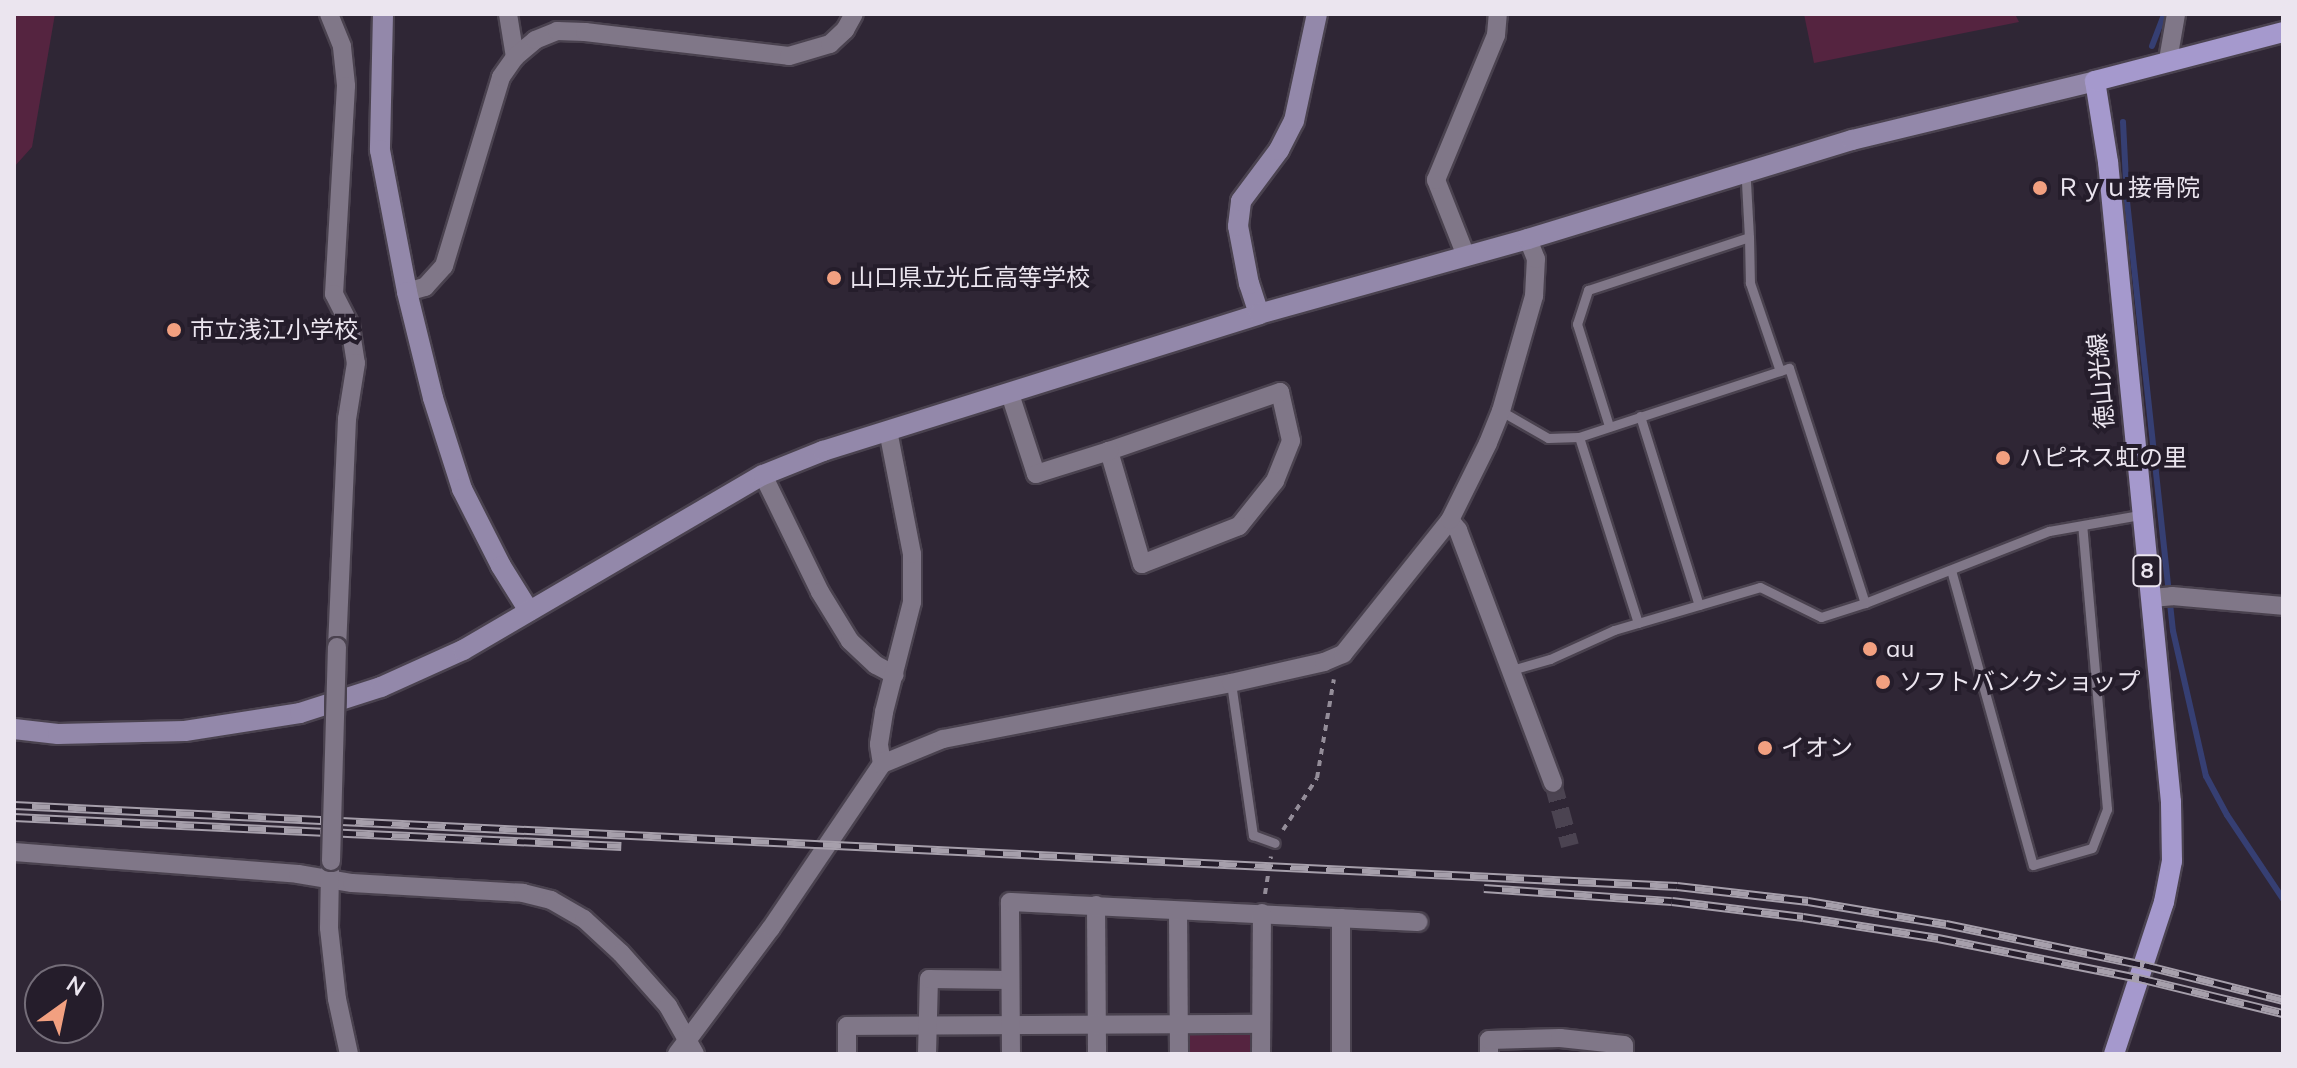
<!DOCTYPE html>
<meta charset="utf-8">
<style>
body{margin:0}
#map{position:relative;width:2297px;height:1068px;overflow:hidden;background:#2f2635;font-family:Mulish,"Noto Sans JP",sans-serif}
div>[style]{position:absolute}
.green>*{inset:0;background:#552440;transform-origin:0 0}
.stream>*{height:6px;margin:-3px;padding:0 3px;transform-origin:3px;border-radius:3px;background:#363f73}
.street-tunnel>*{height:18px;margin-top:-9px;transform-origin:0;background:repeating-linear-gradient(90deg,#4b4351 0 18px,transparent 0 27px)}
.path>*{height:4px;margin-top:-2px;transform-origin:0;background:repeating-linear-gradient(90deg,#948d99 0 6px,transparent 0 12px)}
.roads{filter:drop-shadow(2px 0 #4a424f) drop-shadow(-2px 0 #4a424f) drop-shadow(0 2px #4a424f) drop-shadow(0 -2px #4a424f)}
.lane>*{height:9px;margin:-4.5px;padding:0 4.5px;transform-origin:4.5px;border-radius:4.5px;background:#807788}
.street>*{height:18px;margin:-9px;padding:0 9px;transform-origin:9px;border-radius:9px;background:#807788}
.secondary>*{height:20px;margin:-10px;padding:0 10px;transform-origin:10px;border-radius:10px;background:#9388aa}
.primary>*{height:20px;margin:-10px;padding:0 10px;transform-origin:10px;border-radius:10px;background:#a599cd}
.rail>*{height:9px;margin-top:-4.5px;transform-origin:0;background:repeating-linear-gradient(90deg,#251d2b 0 18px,#a69fab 0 36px);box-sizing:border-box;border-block:2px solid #a69fab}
.bridges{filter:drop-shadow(2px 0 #4a424f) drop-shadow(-2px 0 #4a424f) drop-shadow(0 2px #4a424f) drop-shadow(0 -2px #4a424f)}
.street-bridge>*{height:18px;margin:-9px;padding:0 9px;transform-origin:9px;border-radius:9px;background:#807788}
.dots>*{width:22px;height:22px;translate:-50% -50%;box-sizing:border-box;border:4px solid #251d2b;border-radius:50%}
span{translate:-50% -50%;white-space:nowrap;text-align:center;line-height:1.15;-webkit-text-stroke:8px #251d2b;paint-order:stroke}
.shield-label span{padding:2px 6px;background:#251d2b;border:2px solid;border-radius:6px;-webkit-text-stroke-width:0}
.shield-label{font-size:22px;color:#ebe5ef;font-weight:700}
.poi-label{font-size:24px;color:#ebe5ef}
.left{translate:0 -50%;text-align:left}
.street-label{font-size:24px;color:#ebe5ef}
.frame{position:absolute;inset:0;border:16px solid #ebe5ef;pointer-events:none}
.north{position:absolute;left:24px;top:964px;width:80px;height:80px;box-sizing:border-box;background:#251d2b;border:2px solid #746d79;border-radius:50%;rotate:33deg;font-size:22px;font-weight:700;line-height:32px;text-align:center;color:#ebe5ef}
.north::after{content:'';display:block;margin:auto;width:28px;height:36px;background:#f2a080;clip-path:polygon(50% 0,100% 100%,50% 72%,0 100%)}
</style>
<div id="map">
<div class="green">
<div style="clip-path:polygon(14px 14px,55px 14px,32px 147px,14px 167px)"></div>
<div style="clip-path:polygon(1804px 14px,2015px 14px,2019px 22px,1814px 63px)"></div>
<div style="left:1187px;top:1029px;width:69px;height:25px"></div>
</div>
<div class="stream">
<div style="left:2152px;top:46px;width:34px;rotate:-69deg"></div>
<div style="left:2123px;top:122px;width:79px;rotate:87.1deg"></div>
<div style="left:2127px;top:201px;width:432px;rotate:83.9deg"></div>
<div style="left:2173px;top:631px;width:149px;rotate:77.2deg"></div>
<div style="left:2206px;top:776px;width:44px;rotate:61.7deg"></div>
<div style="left:2227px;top:815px;width:101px;rotate:56.3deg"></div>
</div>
<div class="street-tunnel">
<div style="left:1553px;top:783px;width:65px;rotate:74.9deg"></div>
</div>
<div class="path">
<div style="left:1283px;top:830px;width:62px;rotate:-56.8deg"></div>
<div style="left:1317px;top:778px;width:100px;rotate:-80.3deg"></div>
<div style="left:1265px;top:894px;width:38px;rotate:-81deg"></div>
</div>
<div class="roads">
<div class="lane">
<div style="left:1746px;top:182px;width:55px;rotate:86.9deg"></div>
<div style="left:1501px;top:411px;width:54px;rotate:29.9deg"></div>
<div style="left:1548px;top:438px;width:31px;rotate:-2deg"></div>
<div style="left:1579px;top:437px;width:221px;rotate:-18.2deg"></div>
<div style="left:1789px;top:368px;width:247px;rotate:72.1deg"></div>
<div style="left:1865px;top:603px;width:198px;rotate:-21.4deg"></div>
<div style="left:2049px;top:531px;width:92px;rotate:-10deg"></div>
<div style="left:1640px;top:416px;width:198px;rotate:72.7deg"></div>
<div style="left:1609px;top:426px;width:107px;rotate:-107.4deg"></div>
<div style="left:1577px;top:324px;width:36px;rotate:-72deg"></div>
<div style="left:1588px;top:290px;width:169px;rotate:-18.2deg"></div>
<div style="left:1749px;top:237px;width:46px;rotate:88.8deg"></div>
<div style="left:1750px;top:283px;width:93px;rotate:71.2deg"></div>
<div style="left:1579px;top:437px;width:195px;rotate:72.4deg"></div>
<div style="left:1951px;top:570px;width:306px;rotate:74.5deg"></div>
<div style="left:2033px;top:865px;width:61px;rotate:-16.1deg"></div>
<div style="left:2092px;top:848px;width:42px;rotate:-69deg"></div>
<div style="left:2107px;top:809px;width:284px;rotate:-95deg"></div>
<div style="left:1508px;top:671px;width:44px;rotate:-15.9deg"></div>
<div style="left:1550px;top:659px;width:70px;rotate:-24.4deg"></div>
<div style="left:1614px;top:630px;width:152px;rotate:-16.4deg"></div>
<div style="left:1760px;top:587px;width:68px;rotate:26.2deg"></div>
<div style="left:1821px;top:617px;width:46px;rotate:-17.7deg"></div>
<div style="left:1231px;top:683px;width:154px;rotate:81.8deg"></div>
<div style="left:1253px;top:835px;width:23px;rotate:20deg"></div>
</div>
<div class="street">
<div style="left:329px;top:14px;width:35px;rotate:68deg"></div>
<div style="left:342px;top:47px;width:39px;rotate:84deg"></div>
<div style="left:346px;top:86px;width:208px;rotate:93.3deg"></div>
<div style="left:334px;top:294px;width:36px;rotate:63deg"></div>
<div style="left:350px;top:326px;width:37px;rotate:81deg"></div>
<div style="left:356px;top:363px;width:57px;rotate:99.1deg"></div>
<div style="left:347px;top:419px;width:228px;rotate:92.5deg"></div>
<div style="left:508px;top:14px;width:44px;rotate:80.8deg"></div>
<div style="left:2168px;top:60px;width:47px;rotate:-80.1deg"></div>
<div style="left:1466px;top:256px;width:82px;rotate:-111.5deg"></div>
<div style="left:1436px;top:180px;width:157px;rotate:-67.5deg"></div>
<div style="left:1496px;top:35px;width:21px;rotate:-85deg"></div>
<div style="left:407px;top:292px;width:19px;rotate:-16deg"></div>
<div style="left:425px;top:287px;width:28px;rotate:-48deg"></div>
<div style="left:444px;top:266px;width:197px;rotate:-73.2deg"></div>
<div style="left:501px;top:77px;width:24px;rotate:-55deg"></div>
<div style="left:515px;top:57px;width:26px;rotate:-40deg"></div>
<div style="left:535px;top:40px;width:24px;rotate:-22deg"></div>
<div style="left:557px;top:31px;width:28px;rotate:2deg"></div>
<div style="left:585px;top:32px;width:205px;rotate:6.7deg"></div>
<div style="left:789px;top:56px;width:43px;rotate:-16.3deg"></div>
<div style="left:830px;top:44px;width:21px;rotate:-43deg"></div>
<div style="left:845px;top:30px;width:18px;rotate:-61deg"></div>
<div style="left:1280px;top:392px;width:50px;rotate:77.3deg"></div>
<div style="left:1291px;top:441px;width:43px;rotate:111.8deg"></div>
<div style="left:1275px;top:481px;width:58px;rotate:128.7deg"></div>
<div style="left:1239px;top:526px;width:104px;rotate:158.6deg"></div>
<div style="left:1142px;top:564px;width:118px;rotate:-106.3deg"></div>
<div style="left:1109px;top:451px;width:181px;rotate:-19deg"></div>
<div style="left:1010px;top:394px;width:84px;rotate:72deg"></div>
<div style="left:1036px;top:474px;width:77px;rotate:-17.5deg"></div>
<div style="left:763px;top:475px;width:130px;rotate:64deg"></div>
<div style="left:820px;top:592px;width:57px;rotate:58.5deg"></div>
<div style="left:850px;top:641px;width:35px;rotate:43deg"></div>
<div style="left:876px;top:665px;width:21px;rotate:28deg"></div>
<div style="left:1450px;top:520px;width:13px;rotate:51deg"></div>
<div style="left:1458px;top:530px;width:270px;rotate:69.4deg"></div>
<div style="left:2151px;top:598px;width:21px;rotate:-5deg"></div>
<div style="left:2172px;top:596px;width:111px;rotate:5.1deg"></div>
<div style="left:882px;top:764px;width:20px;rotate:-99deg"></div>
<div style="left:879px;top:744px;width:32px;rotate:-81deg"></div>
<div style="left:884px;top:712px;width:114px;rotate:-75.7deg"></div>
<div style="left:912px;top:602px;width:48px;rotate:-90deg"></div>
<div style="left:912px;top:554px;width:125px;rotate:-101deg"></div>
<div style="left:14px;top:852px;width:285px;rotate:4.4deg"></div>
<div style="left:298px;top:874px;width:55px;rotate:9.5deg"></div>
<div style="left:352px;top:883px;width:171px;rotate:3.3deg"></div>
<div style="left:523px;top:893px;width:29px;rotate:14deg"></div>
<div style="left:551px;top:900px;width:38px;rotate:30deg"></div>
<div style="left:584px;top:919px;width:50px;rotate:42.6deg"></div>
<div style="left:621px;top:953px;width:71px;rotate:48.4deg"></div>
<div style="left:668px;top:1006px;width:55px;rotate:60.6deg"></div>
<div style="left:330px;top:871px;width:57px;rotate:91deg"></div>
<div style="left:329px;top:928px;width:71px;rotate:83.6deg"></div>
<div style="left:337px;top:999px;width:56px;rotate:77.7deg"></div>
<div style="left:1096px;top:905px;width:149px;rotate:89.6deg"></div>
<div style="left:1178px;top:911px;width:143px;rotate:89.6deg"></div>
<div style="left:1341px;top:918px;width:136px;rotate:90deg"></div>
<div style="left:677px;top:1054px;width:157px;rotate:-53.3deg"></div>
<div style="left:771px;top:928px;width:198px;rotate:-55.9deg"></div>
<div style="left:882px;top:764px;width:66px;rotate:-22.3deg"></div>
<div style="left:943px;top:739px;width:293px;rotate:-11deg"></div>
<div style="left:1231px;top:683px;width:95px;rotate:-12.7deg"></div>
<div style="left:1324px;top:662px;width:21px;rotate:-23deg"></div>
<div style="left:1343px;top:654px;width:171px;rotate:-51.4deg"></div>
<div style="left:1450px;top:520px;width:86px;rotate:-63.7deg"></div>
<div style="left:1488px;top:443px;width:35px;rotate:-68deg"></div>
<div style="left:1501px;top:411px;width:120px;rotate:-74deg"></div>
<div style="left:1534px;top:296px;width:37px;rotate:-87deg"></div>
<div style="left:1536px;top:259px;width:22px;rotate:-112deg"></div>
<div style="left:847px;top:1054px;width:28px;rotate:-90deg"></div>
<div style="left:847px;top:1026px;width:414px;rotate:-0.3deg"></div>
<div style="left:927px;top:1054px;width:75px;rotate:-88.5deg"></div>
<div style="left:929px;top:979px;width:81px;rotate:0.7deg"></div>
<div style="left:1011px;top:1054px;width:152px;rotate:-90.4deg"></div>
<div style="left:1010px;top:902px;width:409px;rotate:2.8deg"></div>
<div style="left:1261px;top:1054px;width:141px;rotate:-89.6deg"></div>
<div style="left:1489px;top:1054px;width:14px;rotate:-90deg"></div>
<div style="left:1489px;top:1040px;width:71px;rotate:-1.6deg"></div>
<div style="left:1560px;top:1038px;width:64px;rotate:6.2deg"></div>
<div style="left:1624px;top:1045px;width:9px;rotate:90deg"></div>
</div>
<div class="secondary">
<div style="left:383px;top:14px;width:136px;rotate:91.3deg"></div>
<div style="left:380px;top:150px;width:145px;rotate:79.2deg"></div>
<div style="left:407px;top:292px;width:109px;rotate:76.2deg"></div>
<div style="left:433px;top:398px;width:96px;rotate:72.3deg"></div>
<div style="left:462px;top:489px;width:86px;rotate:63.1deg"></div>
<div style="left:501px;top:566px;width:53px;rotate:58.1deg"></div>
<div style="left:1259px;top:314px;width:32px;rotate:-108deg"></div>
<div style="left:1249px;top:284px;width:59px;rotate:-100.7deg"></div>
<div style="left:1238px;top:226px;width:25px;rotate:-83deg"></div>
<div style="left:1241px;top:201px;width:64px;rotate:-53.3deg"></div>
<div style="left:1279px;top:150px;width:33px;rotate:-63deg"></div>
<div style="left:1294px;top:121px;width:109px;rotate:-77.9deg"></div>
<div style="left:14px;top:729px;width:44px;rotate:6.5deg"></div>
<div style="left:58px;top:734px;width:127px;rotate:-1.4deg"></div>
<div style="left:185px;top:731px;width:116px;rotate:-8.9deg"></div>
<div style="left:300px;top:713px;width:85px;rotate:-17.8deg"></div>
<div style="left:381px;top:687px;width:90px;rotate:-24.3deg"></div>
<div style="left:463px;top:650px;width:347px;rotate:-30.3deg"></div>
<div style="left:763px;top:475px;width:65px;rotate:-21.8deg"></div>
<div style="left:823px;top:451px;width:457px;rotate:-17.4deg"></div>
<div style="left:1259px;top:314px;width:279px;rotate:-15.6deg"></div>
<div style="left:1528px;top:239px;width:339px;rotate:-17deg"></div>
<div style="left:1852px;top:140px;width:250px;rotate:-13.6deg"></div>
</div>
<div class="primary">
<div style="left:2114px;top:1054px;width:160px;rotate:-71.8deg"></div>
<div style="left:2164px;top:902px;width:42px;rotate:-79deg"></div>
<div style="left:2172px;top:861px;width:59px;rotate:-91deg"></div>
<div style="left:2171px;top:802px;width:643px;rotate:-95.62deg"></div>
<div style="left:2108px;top:162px;width:82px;rotate:-99.1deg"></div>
<div style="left:2095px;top:81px;width:194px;rotate:-14.6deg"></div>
</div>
</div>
<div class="rail">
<div style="left:14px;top:805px;width:1665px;rotate:2.79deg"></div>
<div style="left:1677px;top:886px;width:132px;rotate:6.5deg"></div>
<div style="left:1808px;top:901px;width:140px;rotate:9.5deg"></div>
<div style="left:1946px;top:924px;width:202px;rotate:11.7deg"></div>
<div style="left:2144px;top:965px;width:143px;rotate:14.1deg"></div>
<div style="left:14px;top:817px;width:608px;rotate:2.74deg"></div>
<div style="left:1484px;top:888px;width:188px;rotate:4deg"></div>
<div style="left:1672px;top:901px;width:132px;rotate:7deg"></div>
<div style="left:1803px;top:917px;width:137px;rotate:8.8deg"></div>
<div style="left:1938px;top:938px;width:205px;rotate:11.3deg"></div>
<div style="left:2139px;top:978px;width:148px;rotate:13.7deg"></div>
</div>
<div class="bridges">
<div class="street-bridge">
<div style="left:331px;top:861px;width:214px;rotate:-88.4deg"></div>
</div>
</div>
<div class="dots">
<div style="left:2040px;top:188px;background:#f2a080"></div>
<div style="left:834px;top:278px;background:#f2a080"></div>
<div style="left:174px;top:330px;background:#f2a080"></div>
<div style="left:2003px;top:458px;background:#f2a080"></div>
<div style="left:1870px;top:649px;background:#f2a080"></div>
<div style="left:1883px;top:682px;background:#f2a080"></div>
<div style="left:1765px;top:748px;background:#f2a080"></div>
</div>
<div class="shield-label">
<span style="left:2147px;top:571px">8</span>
</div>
<div class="poi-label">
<span class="left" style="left:2056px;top:188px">Ｒｙｕ接骨院</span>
<span class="left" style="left:850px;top:278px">山口県立光丘高等学校</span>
<span class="left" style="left:190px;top:330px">市立浅江小学校</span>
<span class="left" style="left:2019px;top:458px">ハピネス虹の里</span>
<span class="left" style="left:1886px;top:649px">au</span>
<span class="left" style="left:1899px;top:682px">ソフトバンクショップ</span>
<span class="left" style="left:1781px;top:748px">イオン</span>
</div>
<div class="street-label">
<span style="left:2101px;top:381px;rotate:-95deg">徳山光線</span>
</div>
<div class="frame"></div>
<div class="north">N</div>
</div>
